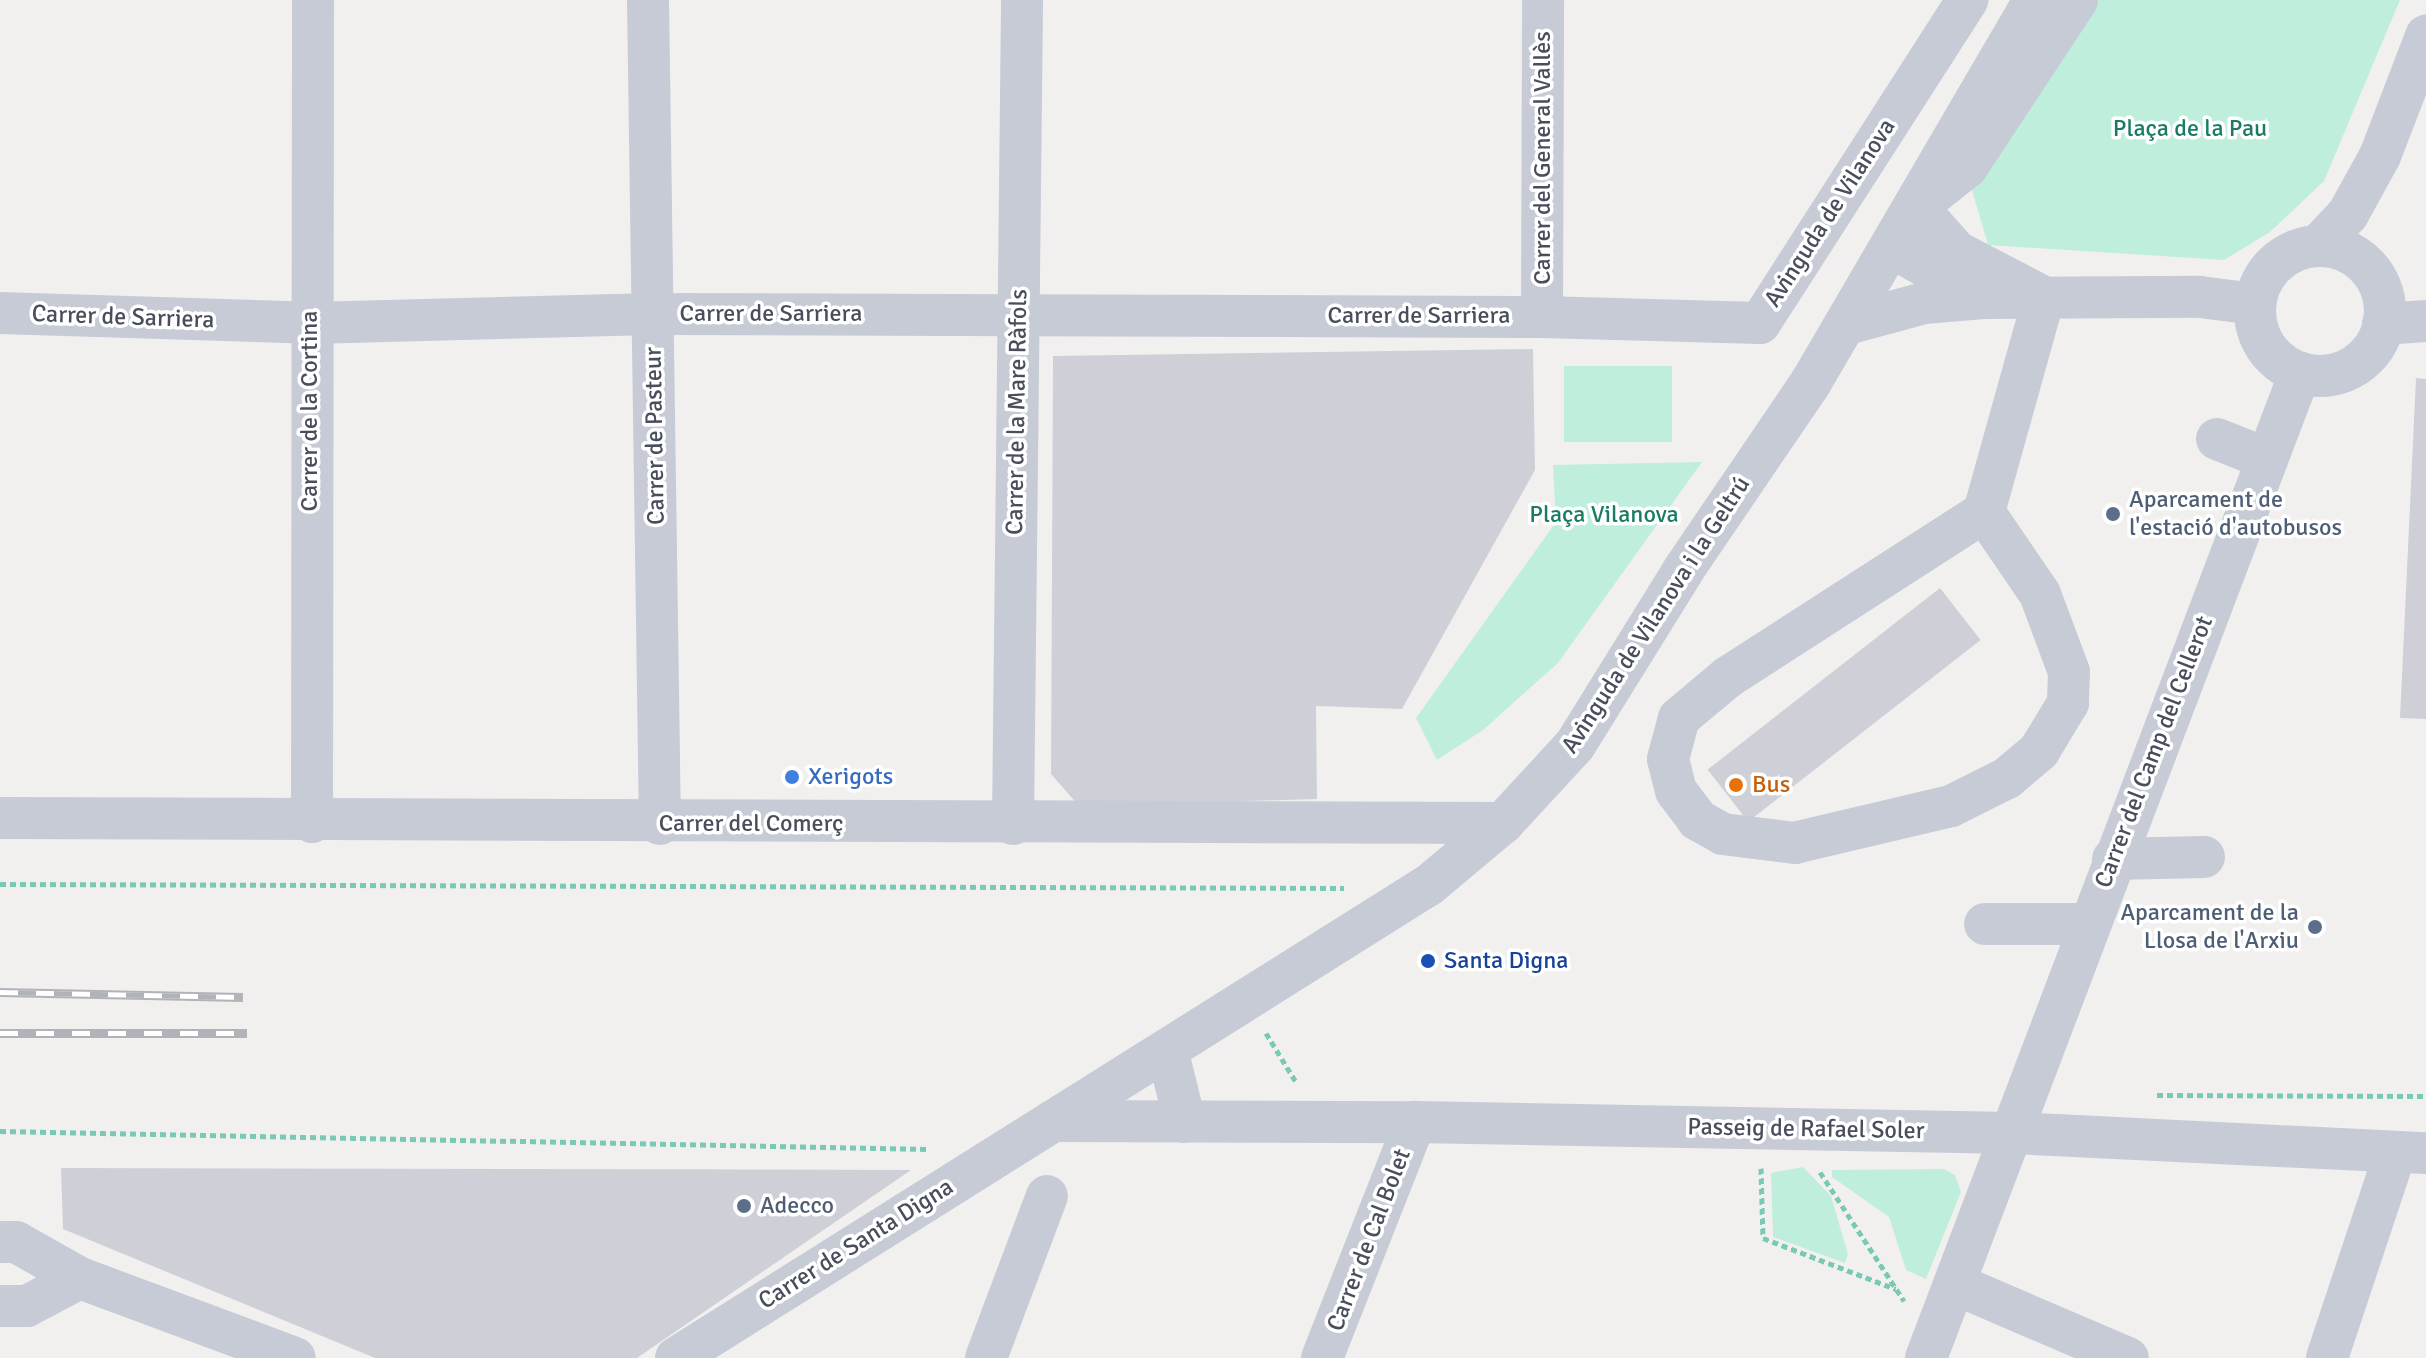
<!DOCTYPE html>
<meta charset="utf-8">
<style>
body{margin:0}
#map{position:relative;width:2426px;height:1358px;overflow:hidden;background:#f2f0ef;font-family:Signika,sans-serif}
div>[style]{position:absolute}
.green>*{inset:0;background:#bfeedc;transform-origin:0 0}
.building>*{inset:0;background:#cfd0d7;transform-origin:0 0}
.path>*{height:5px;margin-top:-2.5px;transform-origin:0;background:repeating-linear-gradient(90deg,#78cab5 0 6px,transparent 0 10px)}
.minor>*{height:42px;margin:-21px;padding:0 21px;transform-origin:21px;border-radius:21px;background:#c6cbd6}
.minor>.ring{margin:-21px;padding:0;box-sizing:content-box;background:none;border:42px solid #c6cbd6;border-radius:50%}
.rail>*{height:9px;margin-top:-4.5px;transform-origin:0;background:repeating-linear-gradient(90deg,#fff 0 18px,#b2b3b9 0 36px);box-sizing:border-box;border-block:2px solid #b2b3b9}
.dots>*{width:22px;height:22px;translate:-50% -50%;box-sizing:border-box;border:4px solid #fff;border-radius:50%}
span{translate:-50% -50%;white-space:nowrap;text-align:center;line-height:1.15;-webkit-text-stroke:7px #fff;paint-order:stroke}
.park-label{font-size:24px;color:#1a7c62}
.street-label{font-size:24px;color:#484e5c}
.service-label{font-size:24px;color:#4e5e75}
.left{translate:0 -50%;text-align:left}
.right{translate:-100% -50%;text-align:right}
.shop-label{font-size:24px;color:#366cbe}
.food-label{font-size:24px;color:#c56008}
.transit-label{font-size:24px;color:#164399}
</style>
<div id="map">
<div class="green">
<div style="clip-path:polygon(2099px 0,2400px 0,2324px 181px,2270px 232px,2224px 260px,1988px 245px,1972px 190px)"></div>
<div style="left:1564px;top:366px;width:108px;height:76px"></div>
<div style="clip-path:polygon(1702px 462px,1558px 663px,1483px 730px,1437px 760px,1416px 718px,1556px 522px,1553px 465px)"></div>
<div style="clip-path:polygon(1803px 1167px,1831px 1196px,1848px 1254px,1845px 1263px,1773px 1237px,1771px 1173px)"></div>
<div style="clip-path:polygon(1944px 1169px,1955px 1175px,1961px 1192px,1926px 1279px,1906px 1270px,1889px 1217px,1832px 1177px,1832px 1170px)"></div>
</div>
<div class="building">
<div style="clip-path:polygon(1533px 349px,1535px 470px,1402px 709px,1316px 706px,1317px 799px,1079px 806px,1051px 774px,1053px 356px)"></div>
<div style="clip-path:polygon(2416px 378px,2426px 379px,2426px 719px,2400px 718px)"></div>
<div style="left:1940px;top:588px;width:66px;height:295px;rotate:52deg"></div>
<div style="clip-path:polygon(61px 1168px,526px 1169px,911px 1170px,637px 1358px,375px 1358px,63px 1229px)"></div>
</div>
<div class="path">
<div style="left:0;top:884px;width:1344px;rotate:0.17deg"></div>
<div style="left:1266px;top:1033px;width:57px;rotate:58.5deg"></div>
<div style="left:2157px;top:1095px;width:269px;rotate:0.2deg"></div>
<div style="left:0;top:1131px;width:928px;rotate:1.11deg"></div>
<div style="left:1761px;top:1168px;width:70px;rotate:88.4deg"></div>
<div style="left:1763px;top:1238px;width:142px;rotate:21deg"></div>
<div style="left:1820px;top:1172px;width:154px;rotate:56.9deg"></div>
</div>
<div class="minor">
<div style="left:648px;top:0;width:824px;rotate:89.17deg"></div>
<div style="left:1933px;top:194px;width:43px;rotate:-38.5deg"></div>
<div style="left:1967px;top:167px;width:200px;rotate:-56.6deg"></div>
<div style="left:1917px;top:207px;width:60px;rotate:48.4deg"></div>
<div style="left:1957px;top:252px;width:93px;rotate:27.4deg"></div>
<div style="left:2318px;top:246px;width:44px;rotate:-46.8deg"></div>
<div style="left:2348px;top:214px;width:66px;rotate:-61.1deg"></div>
<div style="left:2380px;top:156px;width:129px;rotate:-69deg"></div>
<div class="ring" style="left:2255px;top:246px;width:88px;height:88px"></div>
<div style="left:1891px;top:247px;width:104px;rotate:29.3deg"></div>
<div style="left:0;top:313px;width:310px;rotate:1.8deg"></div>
<div style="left:310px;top:323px;width:343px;rotate:-1.5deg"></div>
<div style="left:653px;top:314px;width:889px;rotate:0.19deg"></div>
<div style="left:1542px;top:317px;width:218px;rotate:1.6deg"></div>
<div style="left:1760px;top:323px;width:384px;rotate:-57.3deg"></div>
<div style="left:1542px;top:317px;width:317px;rotate:-89.8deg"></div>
<div style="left:1847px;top:324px;width:80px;rotate:-15.3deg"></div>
<div style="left:1924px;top:303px;width:59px;rotate:-4.8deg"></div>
<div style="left:1983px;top:298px;width:217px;rotate:-0.3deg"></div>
<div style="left:2200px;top:297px;width:55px;rotate:7.3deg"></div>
<div style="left:2383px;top:324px;width:43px;rotate:-4deg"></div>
<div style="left:2217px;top:439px;width:54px;rotate:21.8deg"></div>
<div style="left:1984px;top:512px;width:99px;rotate:55.7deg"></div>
<div style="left:2040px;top:594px;width:83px;rotate:69.6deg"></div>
<div style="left:2069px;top:672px;width:31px;rotate:92deg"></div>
<div style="left:2068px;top:703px;width:56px;rotate:121.1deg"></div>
<div style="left:2039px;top:751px;width:42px;rotate:139.8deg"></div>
<div style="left:2007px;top:778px;width:63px;rotate:153.4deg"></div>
<div style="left:1951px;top:806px;width:160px;rotate:166.7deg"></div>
<div style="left:1795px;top:843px;width:73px;rotate:-172.9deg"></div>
<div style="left:1723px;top:834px;width:29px;rotate:-151deg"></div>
<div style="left:1698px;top:820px;width:36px;rotate:-127deg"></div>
<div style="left:1676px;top:791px;width:33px;rotate:-104deg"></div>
<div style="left:1668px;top:759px;width:42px;rotate:-75deg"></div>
<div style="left:1679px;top:718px;width:64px;rotate:-39.9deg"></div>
<div style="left:1728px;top:677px;width:305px;rotate:-32.8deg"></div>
<div style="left:1984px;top:512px;width:223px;rotate:-74.4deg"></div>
<div style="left:0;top:818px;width:1503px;rotate:0.19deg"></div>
<div style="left:312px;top:822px;width:822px;rotate:-89.93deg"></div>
<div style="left:1013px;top:824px;width:824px;rotate:-89.37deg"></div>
<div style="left:2113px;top:859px;width:91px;rotate:-1.3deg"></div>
<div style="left:1985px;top:924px;width:103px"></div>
<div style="left:1168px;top:1053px;width:71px;rotate:76.2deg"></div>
<div style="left:1053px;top:1121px;width:362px;rotate:0.2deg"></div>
<div style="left:1415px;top:1122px;width:599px;rotate:1.05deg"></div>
<div style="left:2014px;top:1133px;width:412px;rotate:2.8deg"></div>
<div style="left:0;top:1242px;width:16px"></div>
<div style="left:16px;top:1242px;width:73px;rotate:29.4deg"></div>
<div style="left:80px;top:1278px;width:229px;rotate:20.4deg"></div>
<div style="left:1955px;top:1284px;width:188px;rotate:23.2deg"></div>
<div style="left:0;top:1306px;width:27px"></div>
<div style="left:27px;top:1306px;width:60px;rotate:-27.8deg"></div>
<div style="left:676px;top:1358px;width:889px;rotate:-32.14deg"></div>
<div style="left:1429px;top:885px;width:97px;rotate:-40deg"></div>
<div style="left:1503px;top:823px;width:106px;rotate:-47.3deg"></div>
<div style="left:1575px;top:745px;width:207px;rotate:-58.2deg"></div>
<div style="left:1684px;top:569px;width:226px;rotate:-55.8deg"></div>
<div style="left:1811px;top:382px;width:442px;rotate:-59.7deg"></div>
<div style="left:986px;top:1358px;width:173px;rotate:-69.4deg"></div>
<div style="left:1322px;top:1358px;width:254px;rotate:-68.5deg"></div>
<div style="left:1926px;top:1358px;width:1054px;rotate:-69.21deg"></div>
<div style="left:2327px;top:1358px;width:216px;rotate:-71.6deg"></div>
</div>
<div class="rail">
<div style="left:0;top:992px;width:243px;rotate:1.2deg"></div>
<div style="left:0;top:1033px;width:247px"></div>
</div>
<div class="dots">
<div style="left:2113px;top:514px;background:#5c6f8a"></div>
<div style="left:792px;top:777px;background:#3f7fe0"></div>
<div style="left:1736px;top:785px;background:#e8710a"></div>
<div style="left:2315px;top:927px;background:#5c6f8a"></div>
<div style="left:1428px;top:961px;background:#1a4fb4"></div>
<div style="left:744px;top:1206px;background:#5c6f8a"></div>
</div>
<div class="park-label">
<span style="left:2190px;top:129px">Plaça de la Pau</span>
<span style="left:1604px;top:515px">Plaça Vilanova</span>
</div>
<div class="street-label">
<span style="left:1543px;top:158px;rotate:-90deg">Carrer del General Vallès</span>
<span style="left:1830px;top:213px;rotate:-57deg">Avinguda de Vilanova</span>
<span style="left:771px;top:314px">Carrer de Sarriera</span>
<span style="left:1419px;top:316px">Carrer de Sarriera</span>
<span style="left:123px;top:317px;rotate:2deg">Carrer de Sarriera</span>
<span style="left:310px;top:411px;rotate:-90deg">Carrer de la Cortina</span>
<span style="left:1017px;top:412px;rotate:-89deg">Carrer de la Mare Ràfols</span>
<span style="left:655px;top:436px;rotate:-91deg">Carrer de Pasteur</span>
<span style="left:1656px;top:615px;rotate:-57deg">Avinguda de Vilanova i la Geltrú</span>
<span style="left:2154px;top:752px;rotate:-69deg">Carrer del Camp del Cellerot</span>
<span style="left:751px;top:824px">Carrer del Comerç</span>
<span style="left:1806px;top:1129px;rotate:1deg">Passeig de Rafael Soler</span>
<span style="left:1369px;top:1240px;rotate:-69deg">Carrer de Cal Bolet</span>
<span style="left:856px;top:1244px;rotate:-32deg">Carrer de Santa Digna</span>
</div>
<div class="service-label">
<span class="left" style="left:2129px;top:514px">Aparcament de<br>l'estació d'autobusos</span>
<span class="right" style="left:2299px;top:927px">Aparcament de la<br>Llosa de l'Arxiu</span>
<span class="left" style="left:760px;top:1206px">Adecco</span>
</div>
<div class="shop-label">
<span class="left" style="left:808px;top:777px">Xerigots</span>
</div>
<div class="food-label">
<span class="left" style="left:1752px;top:785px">Bus</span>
</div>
<div class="transit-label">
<span class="left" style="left:1444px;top:961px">Santa Digna</span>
</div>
</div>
